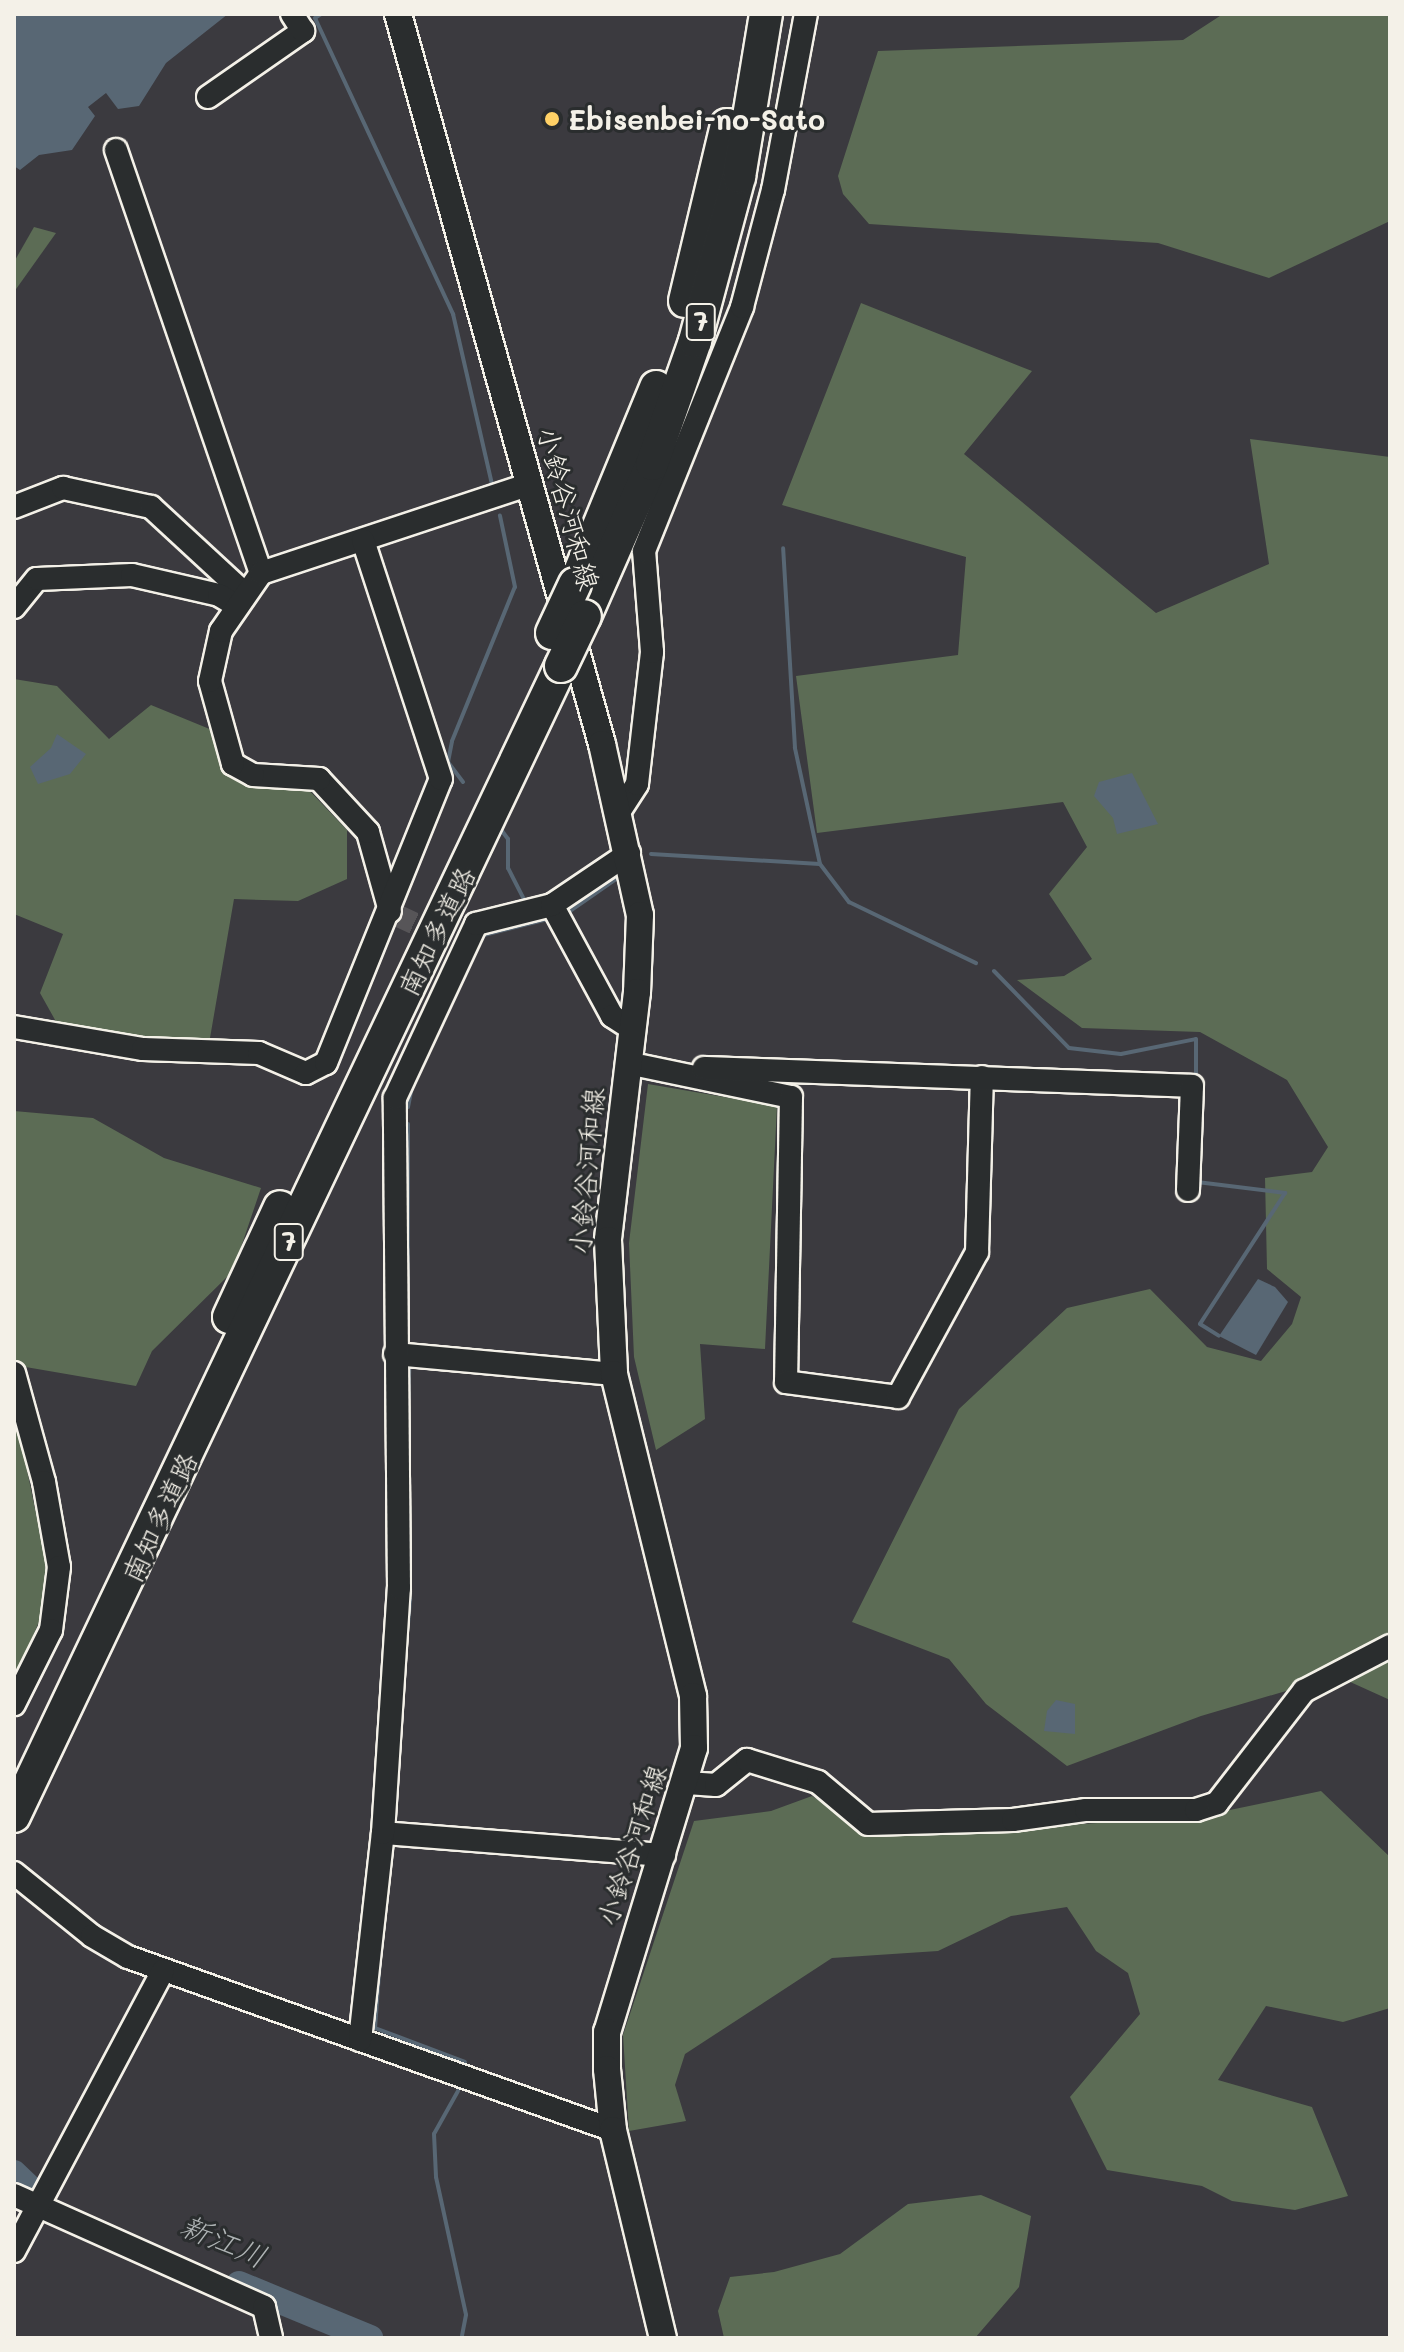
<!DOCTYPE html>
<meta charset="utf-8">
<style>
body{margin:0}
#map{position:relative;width:1404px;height:2352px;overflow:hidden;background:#3b3a3f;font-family:Mali,"Klee One",sans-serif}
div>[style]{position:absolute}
.green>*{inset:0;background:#5c6c55}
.water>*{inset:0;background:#586774}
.stream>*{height:4px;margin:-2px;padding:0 2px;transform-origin:2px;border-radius:2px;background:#586774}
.river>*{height:26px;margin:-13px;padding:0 13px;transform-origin:13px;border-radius:13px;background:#586774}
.minor-tunnel>*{height:22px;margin-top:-11px;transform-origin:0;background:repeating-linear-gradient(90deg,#575558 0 22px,transparent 0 33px)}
.roads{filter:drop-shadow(2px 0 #f4f1e8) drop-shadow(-2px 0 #f4f1e8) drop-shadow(0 2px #f4f1e8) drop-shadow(0 -2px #f4f1e8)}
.minor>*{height:22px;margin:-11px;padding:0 11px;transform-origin:11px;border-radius:11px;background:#2a2d2e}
.major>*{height:26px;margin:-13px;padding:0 13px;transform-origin:13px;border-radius:13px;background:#2a2d2e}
.highway>*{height:32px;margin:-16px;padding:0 16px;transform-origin:16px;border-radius:16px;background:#2a2d2e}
.bridges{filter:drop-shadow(2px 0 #f4f1e8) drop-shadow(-2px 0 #f4f1e8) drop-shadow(0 2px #f4f1e8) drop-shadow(0 -2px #f4f1e8)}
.highway-bridge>*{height:32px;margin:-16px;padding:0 16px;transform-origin:16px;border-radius:16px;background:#2a2d2e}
.dots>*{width:22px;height:22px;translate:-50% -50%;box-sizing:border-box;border:4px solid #2a2d2e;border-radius:50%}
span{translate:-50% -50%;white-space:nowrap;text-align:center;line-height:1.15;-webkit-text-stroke:6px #2a2d2e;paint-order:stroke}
.shield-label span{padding:2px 6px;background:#2a2d2e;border:2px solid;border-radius:6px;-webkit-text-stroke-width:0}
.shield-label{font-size:26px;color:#f4f1e8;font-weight:700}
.poi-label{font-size:28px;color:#f4f1e8;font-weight:700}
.left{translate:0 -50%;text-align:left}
.street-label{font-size:28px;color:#f4f1e8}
.water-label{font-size:30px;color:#aeb3b4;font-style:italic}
.frame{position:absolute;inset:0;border:16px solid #f4f1e8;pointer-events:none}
</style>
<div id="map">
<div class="green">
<div style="clip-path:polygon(1223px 14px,1390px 14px,1390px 221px,1269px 278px,1158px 243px,869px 224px,843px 194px,838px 176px,878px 51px,1183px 40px)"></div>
<div style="clip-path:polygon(34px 227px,56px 233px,14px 292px,14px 262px)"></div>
<div style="clip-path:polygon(861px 303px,1032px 371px,964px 454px,1156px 613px,1269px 564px,1250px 439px,1390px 457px,1390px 1700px,1337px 1676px,1201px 1716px,1067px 1766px,986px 1704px,949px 1659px,852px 1622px,959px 1409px,1067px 1308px,1150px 1289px,1207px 1347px,1261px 1361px,1292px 1324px,1301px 1297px,1267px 1269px,1265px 1178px,1312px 1172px,1328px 1147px,1287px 1080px,1200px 1032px,1082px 1028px,1017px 980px,1064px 976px,1092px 959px,1049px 894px,1087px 847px,1063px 802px,817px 833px,796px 676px,958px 655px,966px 557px,782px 505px)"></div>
<div style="clip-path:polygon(14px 679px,57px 686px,109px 739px,151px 705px,212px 730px,228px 770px,266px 789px,304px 785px,347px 830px,347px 879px,298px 901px,234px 899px,210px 1038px,142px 1038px,59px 1027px,40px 993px,63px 934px,14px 914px)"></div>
<div style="clip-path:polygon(648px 1084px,777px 1106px,765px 1349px,700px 1344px,705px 1419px,656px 1450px,634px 1357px,629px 1243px)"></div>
<div style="clip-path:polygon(14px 1111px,93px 1118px,164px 1158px,261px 1188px,233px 1271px,152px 1351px,136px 1386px,14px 1365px)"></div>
<div style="clip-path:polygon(14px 1407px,46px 1562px,40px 1619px,14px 1682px)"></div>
<div style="clip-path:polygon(1321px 1791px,1390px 1857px,1390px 2008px,1343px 2022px,1266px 2006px,1218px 2080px,1312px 2107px,1348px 2196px,1295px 2210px,1232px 2201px,1202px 2186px,1107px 2170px,1070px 2097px,1140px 2014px,1128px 1973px,1096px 1951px,1067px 1907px,1011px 1916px,938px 1951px,832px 1958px,685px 2054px,675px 2085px,686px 2121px,629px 2131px,623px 2035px,694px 1821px,771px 1811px,812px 1796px,870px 1832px,1023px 1828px,1201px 1816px)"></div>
<div style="clip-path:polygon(981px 2195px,1031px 2216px,1019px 2287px,975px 2338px,724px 2338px,718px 2311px,730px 2277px,774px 2272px,840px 2254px,908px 2204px)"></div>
</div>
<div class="water">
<div style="clip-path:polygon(14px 14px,228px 14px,166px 63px,139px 106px,118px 109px,106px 93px,88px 107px,95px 116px,72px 150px,39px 155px,20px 170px,14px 166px)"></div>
<div style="clip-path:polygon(57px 734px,86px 754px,70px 774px,38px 784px,30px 767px,51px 748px)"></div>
<div style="clip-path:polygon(1132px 773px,1158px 824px,1117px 834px,1113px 818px,1094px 796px,1099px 782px)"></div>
<div style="clip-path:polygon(1258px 1279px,1275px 1287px,1288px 1302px,1256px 1355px,1219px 1336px)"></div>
<div style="clip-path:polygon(1056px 1700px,1075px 1704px,1075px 1734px,1044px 1731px,1047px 1711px)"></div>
</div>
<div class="stream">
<div style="left:321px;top:14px;width:7px;rotate:146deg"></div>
<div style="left:315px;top:18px;width:327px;rotate:65deg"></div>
<div style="left:453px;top:314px;width:180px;rotate:77.1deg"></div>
<div style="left:463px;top:782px;width:25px;rotate:-127deg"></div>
<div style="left:448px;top:762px;width:21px;rotate:-79deg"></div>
<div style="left:452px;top:741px;width:166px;rotate:-67.8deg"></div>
<div style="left:515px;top:587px;width:73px;rotate:-101.9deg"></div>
<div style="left:502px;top:831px;width:10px;rotate:53deg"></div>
<div style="left:508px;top:839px;width:29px;rotate:90deg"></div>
<div style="left:508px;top:868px;width:35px;rotate:63deg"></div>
<div style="left:651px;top:854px;width:169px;rotate:3.4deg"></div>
<div style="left:820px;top:864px;width:119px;rotate:-102.2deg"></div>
<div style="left:795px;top:748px;width:200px;rotate:-93.4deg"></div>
<div style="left:820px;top:864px;width:48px;rotate:52.7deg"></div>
<div style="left:849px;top:902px;width:141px;rotate:25.7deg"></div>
<div style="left:567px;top:913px;width:60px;rotate:-34.8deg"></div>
<div style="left:480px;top:936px;width:74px;rotate:-14deg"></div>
<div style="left:994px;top:971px;width:107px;rotate:45.8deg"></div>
<div style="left:1069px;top:1048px;width:52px;rotate:6.6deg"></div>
<div style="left:1121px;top:1054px;width:76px;rotate:-11.3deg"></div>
<div style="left:1196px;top:1039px;width:42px;rotate:90deg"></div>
<div style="left:408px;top:1107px;width:21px;rotate:-79deg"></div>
<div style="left:408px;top:1124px;width:214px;rotate:90deg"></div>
<div style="left:1197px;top:1182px;width:89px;rotate:7.1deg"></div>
<div style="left:1285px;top:1193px;width:156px;rotate:123deg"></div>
<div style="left:1200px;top:1324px;width:22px;rotate:32deg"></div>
<div style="left:408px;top:1406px;width:38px;rotate:-88deg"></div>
<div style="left:408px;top:1624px;width:25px;rotate:-85deg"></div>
<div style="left:380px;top:1960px;width:68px;rotate:94.2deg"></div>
<div style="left:375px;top:2028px;width:96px;rotate:20.7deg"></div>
<div style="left:458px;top:2091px;width:49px;rotate:119.2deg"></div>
<div style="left:434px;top:2134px;width:43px;rotate:87.3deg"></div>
<div style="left:436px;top:2177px;width:141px;rotate:77.7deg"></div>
<div style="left:466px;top:2315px;width:21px;rotate:101deg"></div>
</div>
<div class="river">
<div style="left:14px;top:2173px;width:28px;rotate:44deg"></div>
<div style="left:239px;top:2284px;width:142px;rotate:22.4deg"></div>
</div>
<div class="minor-tunnel">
<div style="left:394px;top:914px;width:62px;rotate:24.9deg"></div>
</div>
<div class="roads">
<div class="minor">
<div style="left:208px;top:97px;width:116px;rotate:-34.8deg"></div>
<div style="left:303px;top:31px;width:20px;rotate:-123deg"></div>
<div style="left:116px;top:150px;width:447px;rotate:71.1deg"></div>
<div style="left:14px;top:507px;width:53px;rotate:-21.2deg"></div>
<div style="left:63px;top:488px;width:90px;rotate:12.2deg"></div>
<div style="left:151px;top:507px;width:125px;rotate:42.7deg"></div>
<div style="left:14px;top:607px;width:36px;rotate:-51deg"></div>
<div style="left:37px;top:579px;width:95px;rotate:-2.4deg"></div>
<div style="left:132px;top:575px;width:89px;rotate:12.9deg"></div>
<div style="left:219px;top:595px;width:17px;rotate:31deg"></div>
<div style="left:619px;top:812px;width:33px;rotate:-57deg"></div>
<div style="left:637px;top:784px;width:133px;rotate:-83.5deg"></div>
<div style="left:652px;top:652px;width:101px;rotate:-94.5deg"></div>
<div style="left:644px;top:551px;width:263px;rotate:-68.1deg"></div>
<div style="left:742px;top:307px;width:121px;rotate:-75.2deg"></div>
<div style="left:773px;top:190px;width:179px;rotate:-79.4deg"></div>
<div style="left:552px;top:905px;width:126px;rotate:61.6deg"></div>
<div style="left:612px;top:1016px;width:24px;rotate:33deg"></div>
<div style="left:390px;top:911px;width:82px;rotate:-105.6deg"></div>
<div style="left:368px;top:832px;width:72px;rotate:-132.8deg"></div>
<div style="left:319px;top:779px;width:66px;rotate:-176.5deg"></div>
<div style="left:253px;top:775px;width:23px;rotate:-151deg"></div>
<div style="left:233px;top:764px;width:86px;rotate:-105.5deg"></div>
<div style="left:210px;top:681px;width:51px;rotate:-77.6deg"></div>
<div style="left:221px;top:631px;width:70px;rotate:-55.4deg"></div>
<div style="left:261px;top:573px;width:283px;rotate:-18.3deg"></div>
<div style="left:14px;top:1027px;width:131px;rotate:9.7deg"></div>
<div style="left:143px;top:1049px;width:116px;rotate:2deg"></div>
<div style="left:259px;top:1053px;width:51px;rotate:23.1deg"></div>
<div style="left:306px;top:1073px;width:22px;rotate:-27deg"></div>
<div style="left:326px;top:1063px;width:306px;rotate:-68deg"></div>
<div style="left:441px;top:779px;width:251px;rotate:-108.1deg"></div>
<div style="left:642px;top:1066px;width:152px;rotate:11.8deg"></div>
<div style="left:791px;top:1097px;width:285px;rotate:91deg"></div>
<div style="left:786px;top:1382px;width:113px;rotate:7.6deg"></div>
<div style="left:898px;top:1397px;width:165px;rotate:-61.4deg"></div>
<div style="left:977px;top:1252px;width:175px;rotate:-88.4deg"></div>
<div style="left:704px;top:1068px;width:488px;rotate:2.1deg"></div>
<div style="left:1192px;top:1086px;width:104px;rotate:92.2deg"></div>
<div style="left:395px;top:1354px;width:220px;rotate:5.2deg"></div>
<div style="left:14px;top:1373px;width:113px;rotate:74.6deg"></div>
<div style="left:44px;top:1482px;width:86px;rotate:80deg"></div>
<div style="left:59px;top:1567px;width:64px;rotate:97.2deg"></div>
<div style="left:51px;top:1630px;width:83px;rotate:116.6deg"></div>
<div style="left:687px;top:1783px;width:29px;rotate:4deg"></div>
<div style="left:716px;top:1785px;width:40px;rotate:-39deg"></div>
<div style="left:747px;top:1760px;width:74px;rotate:17.2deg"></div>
<div style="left:818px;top:1782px;width:65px;rotate:40deg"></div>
<div style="left:868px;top:1824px;width:145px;rotate:-1.6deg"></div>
<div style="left:1013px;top:1820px;width:74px;rotate:-7.8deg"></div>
<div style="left:1086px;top:1810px;width:110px"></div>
<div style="left:1196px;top:1810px;width:22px;rotate:-18deg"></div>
<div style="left:1217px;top:1803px;width:142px;rotate:-52.2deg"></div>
<div style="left:1304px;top:1691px;width:97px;rotate:-27.6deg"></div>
<div style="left:383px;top:1833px;width:282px;rotate:4.5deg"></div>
<div style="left:14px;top:1873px;width:100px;rotate:38.9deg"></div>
<div style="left:92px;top:1936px;width:42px;rotate:30.3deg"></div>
<div style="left:128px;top:1957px;width:515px;rotate:19.63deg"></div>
<div style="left:360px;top:2040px;width:208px;rotate:-83.7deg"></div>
<div style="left:383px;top:1833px;width:246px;rotate:-86.3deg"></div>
<div style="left:399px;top:1588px;width:490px;rotate:-90.5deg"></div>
<div style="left:395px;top:1098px;width:192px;rotate:-65deg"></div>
<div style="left:476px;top:924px;width:78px;rotate:-14deg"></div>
<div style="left:552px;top:905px;width:93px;rotate:-34deg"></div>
<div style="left:14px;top:2195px;width:274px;rotate:24.1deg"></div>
<div style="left:264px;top:2307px;width:32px;rotate:77deg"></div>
<div style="left:14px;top:2251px;width:317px;rotate:-62deg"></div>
</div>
<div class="major">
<div style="left:398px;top:14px;width:758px;rotate:74.39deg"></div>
<div style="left:602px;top:744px;width:175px;rotate:77.5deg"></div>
<div style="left:640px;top:915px;width:77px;rotate:92.2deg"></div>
<div style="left:637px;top:992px;width:250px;rotate:96.7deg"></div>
<div style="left:608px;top:1240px;width:134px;rotate:87.4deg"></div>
<div style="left:614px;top:1374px;width:332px;rotate:76.2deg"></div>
<div style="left:693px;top:1696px;width:52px;rotate:88.9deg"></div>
<div style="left:694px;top:1748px;width:297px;rotate:107deg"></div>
<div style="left:607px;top:2032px;width:37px;rotate:90deg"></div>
<div style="left:607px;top:2069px;width:61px;rotate:84.4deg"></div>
<div style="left:613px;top:2130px;width:214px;rotate:76.5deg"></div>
</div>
<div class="highway">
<div style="left:685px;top:301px;width:181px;rotate:-76.6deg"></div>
<div style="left:575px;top:584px;width:213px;rotate:-67.6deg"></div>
<div style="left:585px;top:616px;width:166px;rotate:-66.2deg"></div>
<div style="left:652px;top:464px;width:130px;rotate:-70.7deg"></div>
<div style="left:695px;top:341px;width:170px;rotate:-75deg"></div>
<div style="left:739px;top:177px;width:165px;rotate:-80.6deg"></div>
<div style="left:229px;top:1317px;width:121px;rotate:-65.1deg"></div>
<div style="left:14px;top:1816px;width:1273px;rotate:-64.56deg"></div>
</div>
</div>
<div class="bridges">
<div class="highway-bridge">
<div style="left:552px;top:633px;width:54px;rotate:-64.9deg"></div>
<div style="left:561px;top:666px;width:55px;rotate:-64.4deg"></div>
</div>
</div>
<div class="dots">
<div style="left:552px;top:119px;background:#ffd166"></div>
</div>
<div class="shield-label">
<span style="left:701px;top:322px">7</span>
<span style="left:289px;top:1242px">7</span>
</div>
<div class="poi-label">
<span class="left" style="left:568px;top:119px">Ebisenbei-no-Sato</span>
</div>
<div class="street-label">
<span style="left:569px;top:508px;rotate:75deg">小鈴谷河和線</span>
<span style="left:436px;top:931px;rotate:-64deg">南知多道路</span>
<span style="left:586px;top:1171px;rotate:-85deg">小鈴谷河和線</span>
<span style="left:159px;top:1517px;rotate:-65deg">南知多道路</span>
<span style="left:631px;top:1845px;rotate:-72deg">小鈴谷河和線</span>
</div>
<div class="water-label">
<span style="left:224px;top:2240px;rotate:23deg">新江川</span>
</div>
<div class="frame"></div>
</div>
